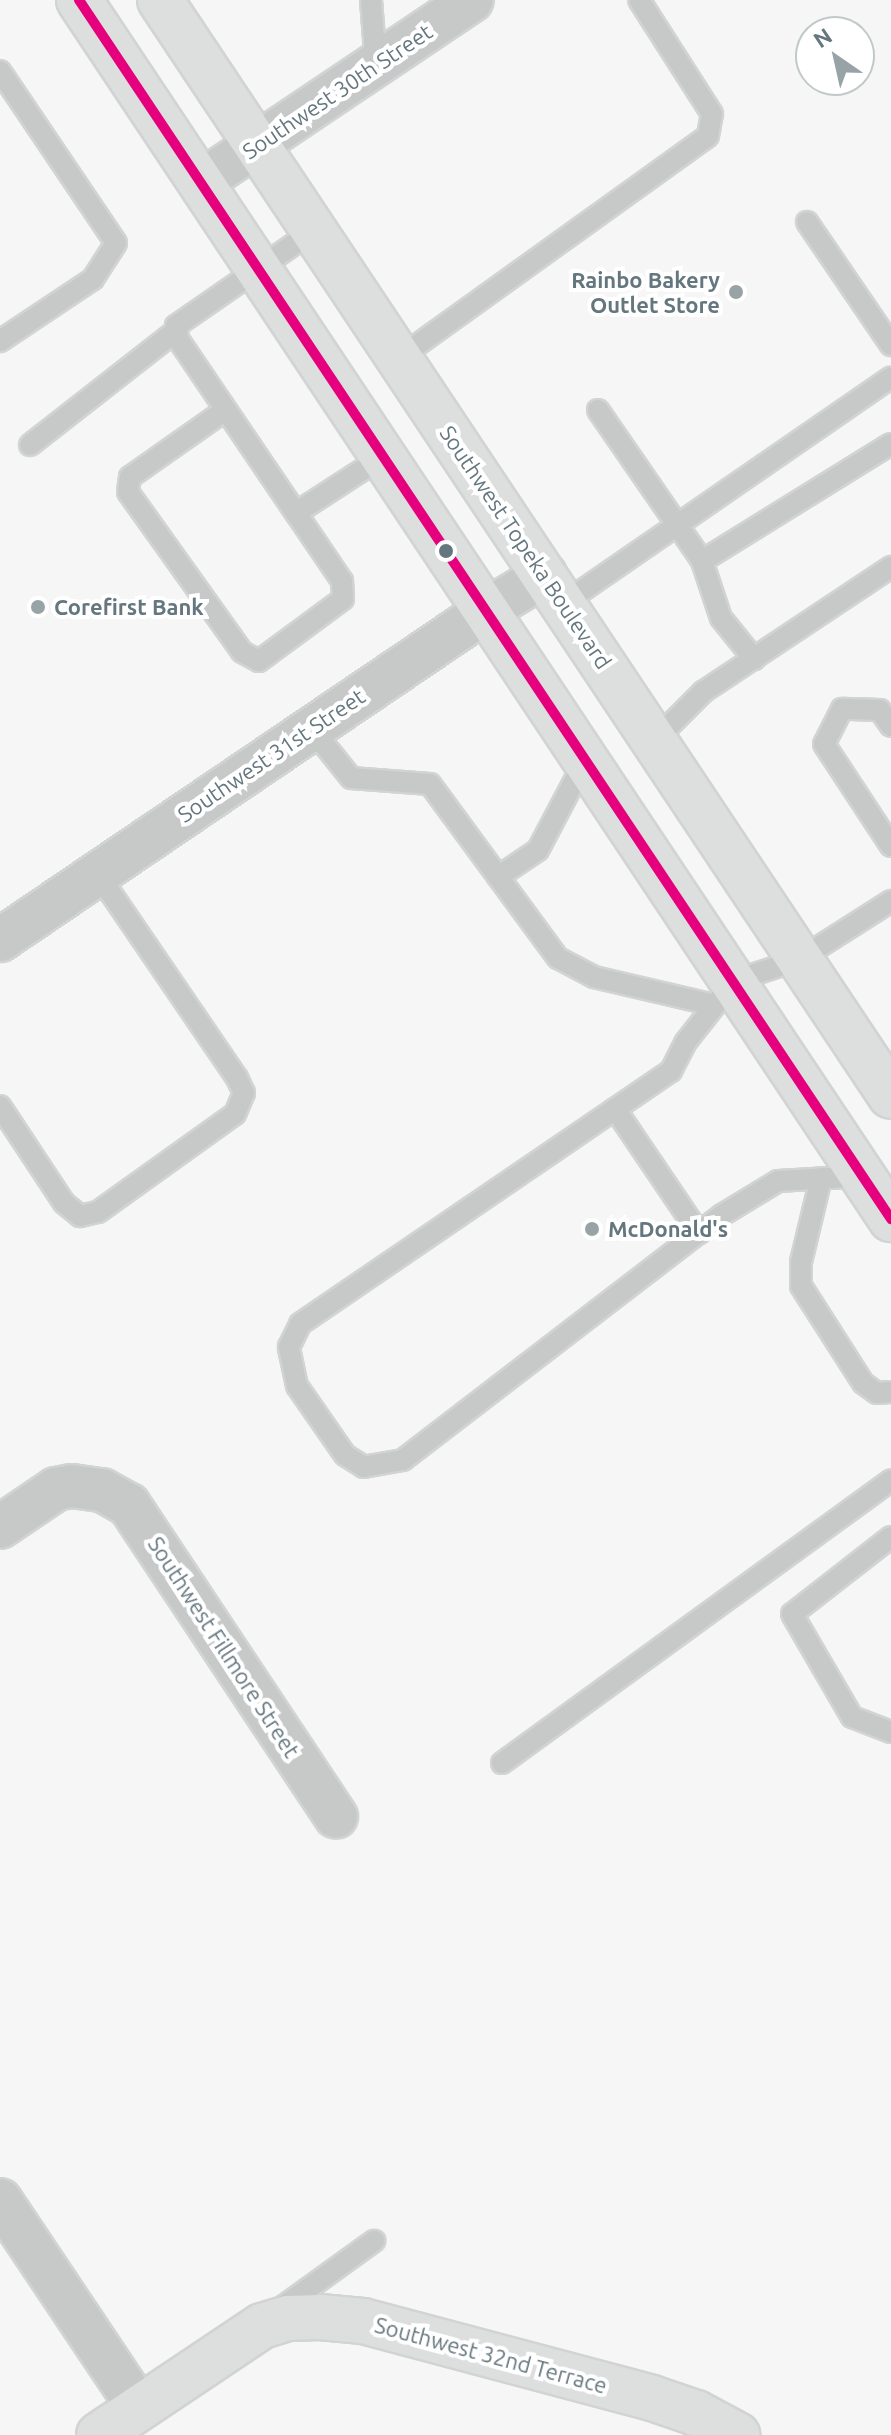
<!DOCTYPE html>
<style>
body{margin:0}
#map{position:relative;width:891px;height:2435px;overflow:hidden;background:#f6f6f6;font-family:Ubuntu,sans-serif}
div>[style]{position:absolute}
.roads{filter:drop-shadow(2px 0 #d2d3d4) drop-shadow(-2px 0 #d2d3d4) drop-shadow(0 2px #d2d3d4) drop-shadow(0 -2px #d2d3d4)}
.lane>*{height:20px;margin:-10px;padding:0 10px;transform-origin:10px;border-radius:10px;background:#c7c9c9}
.street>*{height:42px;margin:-21px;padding:0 21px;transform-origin:21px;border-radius:21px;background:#c7c9c9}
.secondary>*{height:44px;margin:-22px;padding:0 22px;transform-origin:22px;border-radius:22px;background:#dddede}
.primary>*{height:44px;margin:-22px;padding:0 22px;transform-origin:22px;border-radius:22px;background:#dddede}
.bus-1>*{height:10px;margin:-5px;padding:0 5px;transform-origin:5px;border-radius:5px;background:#e5007d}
.dots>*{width:22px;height:22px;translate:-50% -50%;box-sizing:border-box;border:4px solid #fff;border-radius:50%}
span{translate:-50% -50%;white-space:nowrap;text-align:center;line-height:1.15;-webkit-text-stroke:8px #fff;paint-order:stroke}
.street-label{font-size:22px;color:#65777e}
.poi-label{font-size:22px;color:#65777e;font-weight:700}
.right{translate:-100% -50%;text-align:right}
.left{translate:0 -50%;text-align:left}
.north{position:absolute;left:795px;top:16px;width:80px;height:80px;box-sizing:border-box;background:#fff;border:2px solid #c1c9cb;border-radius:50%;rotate:326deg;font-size:22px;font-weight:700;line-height:32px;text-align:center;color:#65777e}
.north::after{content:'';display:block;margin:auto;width:28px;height:36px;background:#98a3a8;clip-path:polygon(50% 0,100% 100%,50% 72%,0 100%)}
</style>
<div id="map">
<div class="roads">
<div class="lane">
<div style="left:371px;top:0;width:65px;rotate:85.6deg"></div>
<div style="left:0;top:71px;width:207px;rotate:56deg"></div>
<div style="left:116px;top:243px;width:43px;rotate:122.6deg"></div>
<div style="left:93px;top:279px;width:112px;rotate:146.3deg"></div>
<div style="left:807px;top:222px;width:149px;rotate:55.7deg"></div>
<div style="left:313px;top:231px;width:167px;rotate:145.3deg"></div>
<div style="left:176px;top:326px;width:13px;rotate:81deg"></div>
<div style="left:178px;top:339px;width:210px;rotate:55.9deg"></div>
<div style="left:296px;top:513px;width:105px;rotate:-32.9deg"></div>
<div style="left:399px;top:358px;width:380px;rotate:-35.7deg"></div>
<div style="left:708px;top:136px;width:22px;rotate:-80deg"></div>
<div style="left:712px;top:114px;width:135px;rotate:-122.6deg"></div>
<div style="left:598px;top:410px;width:183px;rotate:55.4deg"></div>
<div style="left:702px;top:561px;width:222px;rotate:-31.8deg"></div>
<div style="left:224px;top:411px;width:115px;rotate:144.9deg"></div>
<div style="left:130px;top:477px;width:15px;rotate:98deg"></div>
<div style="left:128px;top:492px;width:196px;rotate:54.5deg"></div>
<div style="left:242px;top:652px;width:19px;rotate:28deg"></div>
<div style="left:259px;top:661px;width:104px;rotate:-36.4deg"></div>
<div style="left:343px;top:599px;width:18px;rotate:-93deg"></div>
<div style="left:342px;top:581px;width:82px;rotate:-124.1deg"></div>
<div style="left:30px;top:445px;width:187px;rotate:-38deg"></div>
<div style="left:702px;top:561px;width:60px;rotate:71.6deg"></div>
<div style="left:721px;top:618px;width:53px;rotate:51.2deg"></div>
<div style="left:564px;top:603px;width:397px;rotate:-34.6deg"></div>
<div style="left:891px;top:726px;width:19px;rotate:-125deg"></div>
<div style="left:880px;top:710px;width:38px;rotate:-178deg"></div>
<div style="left:842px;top:709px;width:39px;rotate:117deg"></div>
<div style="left:824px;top:744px;width:122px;rotate:56.7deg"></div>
<div style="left:311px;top:728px;width:64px;rotate:51.3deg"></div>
<div style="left:351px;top:778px;width:79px;rotate:4.3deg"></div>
<div style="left:430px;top:784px;width:216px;rotate:53.7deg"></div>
<div style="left:558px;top:958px;width:41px;rotate:27.8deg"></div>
<div style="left:594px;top:977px;width:123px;rotate:13.1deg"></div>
<div style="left:655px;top:740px;width:68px;rotate:-45deg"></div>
<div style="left:703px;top:692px;width:226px;rotate:-33.6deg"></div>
<div style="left:498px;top:877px;width:48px;rotate:-34deg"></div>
<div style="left:538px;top:850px;width:103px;rotate:-62.2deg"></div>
<div style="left:0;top:1106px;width:116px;rotate:56.6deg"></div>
<div style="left:64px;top:1203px;width:21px;rotate:39deg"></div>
<div style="left:80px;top:1216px;width:18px;rotate:-13deg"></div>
<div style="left:98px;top:1212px;width:168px;rotate:-35.6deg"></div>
<div style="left:235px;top:1114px;width:23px;rotate:-67deg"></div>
<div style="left:244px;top:1093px;width:17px;rotate:-115deg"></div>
<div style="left:237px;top:1078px;width:248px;rotate:-124.3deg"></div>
<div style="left:615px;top:1109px;width:150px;rotate:55.9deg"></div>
<div style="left:863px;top:1176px;width:85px;rotate:176.6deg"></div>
<div style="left:778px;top:1181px;width:66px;rotate:148.7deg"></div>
<div style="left:722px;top:1215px;width:402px;rotate:142.5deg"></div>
<div style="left:403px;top:1460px;width:40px;rotate:170deg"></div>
<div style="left:364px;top:1467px;width:22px;rotate:-148deg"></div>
<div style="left:345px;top:1455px;width:84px;rotate:-124.8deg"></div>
<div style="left:297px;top:1386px;width:40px;rotate:-102deg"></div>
<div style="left:289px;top:1347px;width:25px;rotate:-64deg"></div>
<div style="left:300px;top:1324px;width:449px;rotate:-34.3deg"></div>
<div style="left:671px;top:1071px;width:31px;rotate:-63deg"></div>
<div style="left:685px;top:1043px;width:79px;rotate:-51.7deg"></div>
<div style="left:734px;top:981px;width:70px;rotate:-18.4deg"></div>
<div style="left:800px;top:959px;width:108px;rotate:-32.5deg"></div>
<div style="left:821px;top:1178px;width:86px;rotate:103.4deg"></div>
<div style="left:801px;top:1262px;width:24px;rotate:90deg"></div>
<div style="left:801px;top:1286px;width:115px;rotate:57.4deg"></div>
<div style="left:863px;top:1383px;width:17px;rotate:36deg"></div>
<div style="left:877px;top:1393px;width:14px;rotate:-4deg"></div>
<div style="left:891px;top:1537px;width:125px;rotate:142.1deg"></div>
<div style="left:792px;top:1614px;width:119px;rotate:59.8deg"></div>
<div style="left:852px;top:1717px;width:42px;rotate:21deg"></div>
<div style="left:502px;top:1763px;width:481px;rotate:-36deg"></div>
<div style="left:277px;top:2311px;width:120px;rotate:-35.8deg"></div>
</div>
<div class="street">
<div style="left:201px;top:182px;width:326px;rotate:-33.9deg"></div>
<div style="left:0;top:940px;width:588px;rotate:-34.12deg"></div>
<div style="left:487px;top:610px;width:68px;rotate:-31.1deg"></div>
<div style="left:0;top:1527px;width:68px;rotate:-34.2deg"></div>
<div style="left:56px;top:1489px;width:16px;rotate:-11deg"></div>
<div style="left:72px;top:1486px;width:30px;rotate:8deg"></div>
<div style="left:102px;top:1490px;width:31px;rotate:29deg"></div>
<div style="left:129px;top:1505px;width:374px;rotate:56.4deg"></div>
<div style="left:0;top:2200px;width:250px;rotate:56.2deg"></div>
</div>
<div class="secondary">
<div style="left:99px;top:2435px;width:196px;rotate:-33.8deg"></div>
<div style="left:262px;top:2326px;width:28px;rotate:-17deg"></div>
<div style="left:289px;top:2318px;width:31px;rotate:-2deg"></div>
<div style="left:320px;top:2317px;width:43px;rotate:5.3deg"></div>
<div style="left:363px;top:2321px;width:299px;rotate:14.9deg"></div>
<div style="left:652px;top:2398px;width:46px;rotate:18.8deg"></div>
<div style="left:696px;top:2413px;width:47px;rotate:28.2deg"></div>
</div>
<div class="primary">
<div style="left:79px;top:0;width:1465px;rotate:56.33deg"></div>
<div style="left:160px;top:0;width:1317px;rotate:56.3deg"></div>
</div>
</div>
<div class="bus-1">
<div style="left:79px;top:0;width:1465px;rotate:56.33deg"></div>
</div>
<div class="dots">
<div style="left:736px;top:292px;background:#98a3a8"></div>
<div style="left:446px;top:551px;background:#65777e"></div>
<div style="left:38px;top:607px;background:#98a3a8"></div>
<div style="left:592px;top:1229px;background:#98a3a8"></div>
</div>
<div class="street-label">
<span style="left:337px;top:91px;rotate:-34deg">Southwest 30th Street</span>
<span style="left:526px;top:547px;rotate:56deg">Southwest Topeka Boulevard</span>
<span style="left:271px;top:755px;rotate:-34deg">Southwest 31st Street</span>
<span style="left:224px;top:1647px;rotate:57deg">Southwest Fillmore Street</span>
<span style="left:491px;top:2355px;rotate:15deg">Southwest 32nd Terrace</span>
</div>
<div class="poi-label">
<span class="right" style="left:720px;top:292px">Rainbo Bakery<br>Outlet Store</span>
<span class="left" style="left:54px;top:607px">Corefirst Bank</span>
<span class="left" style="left:608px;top:1229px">McDonald's</span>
</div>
<div class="north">N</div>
</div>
